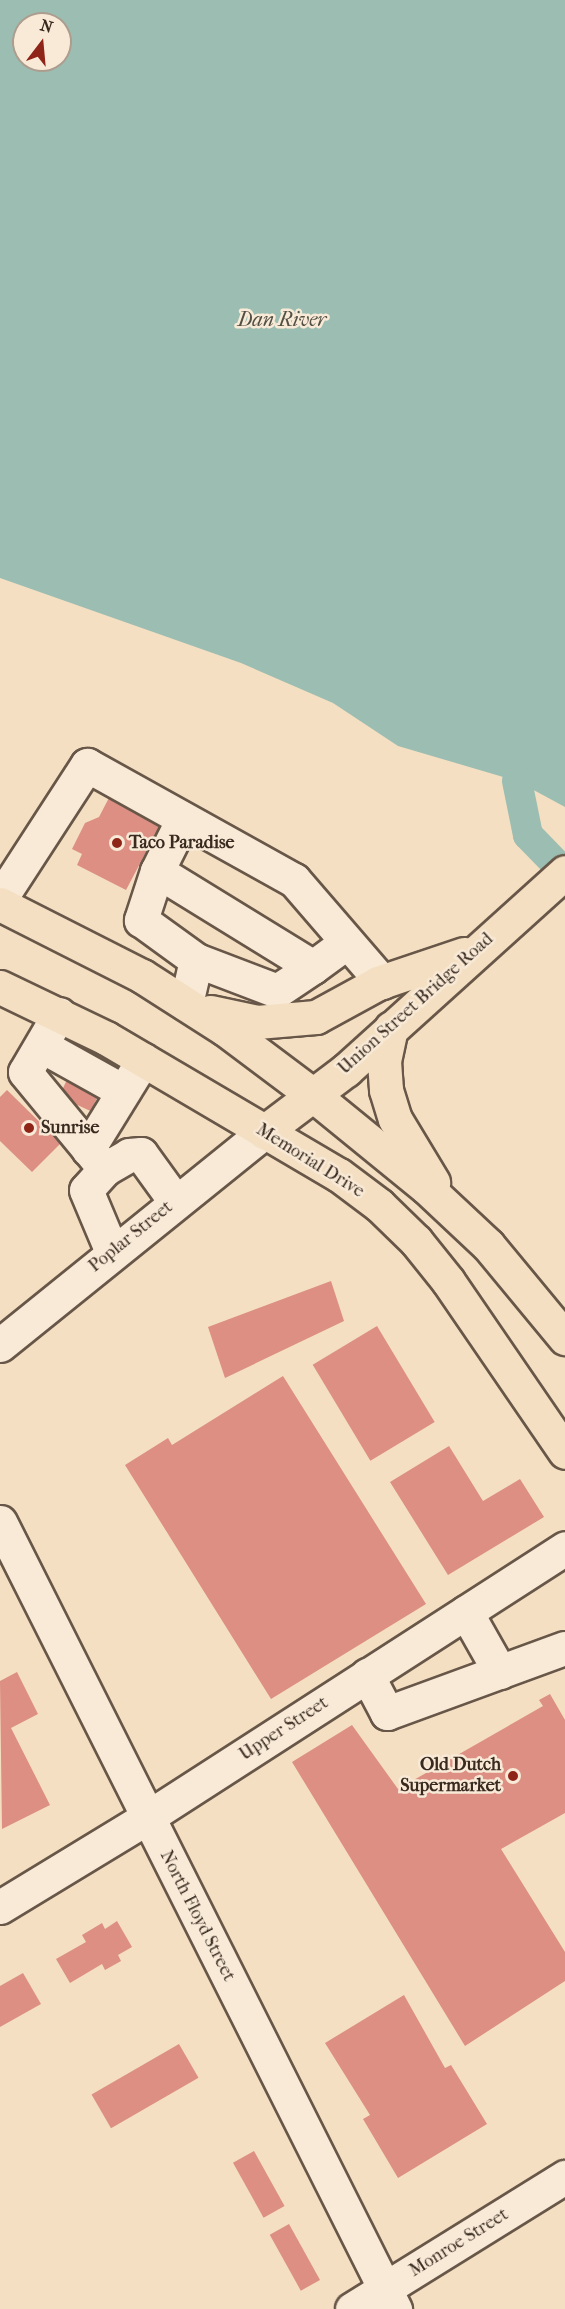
<!DOCTYPE html>
<style>
body{margin:0}
#map{position:relative;width:565px;height:2309px;overflow:hidden;background:#f4dfc2;font-family:"IM FELL French Canon",serif}
div>[style]{position:absolute}
.water>*{inset:0;background:#9cbdb1}
.canal>*{height:30px;margin:-15px;padding:0 15px;transform-origin:15px;border-radius:15px;background:#9cbdb1}
.building>*{inset:0;background:#dc8f82;transform-origin:0 0}
.roads{filter:drop-shadow(2px 0 #685748) drop-shadow(-2px 0 #685748) drop-shadow(0 2px #685748) drop-shadow(0 -2px #685748)}
.minor>*{height:33px;margin:-16.5px;padding:0 16.5px;transform-origin:16.5px;border-radius:16.5px;background:#f8ead7}
.major>*{height:33px;margin:-16.5px;padding:0 16.5px;transform-origin:16.5px;border-radius:16.5px;background:#f4dfc2}
.dots>*{width:16px;height:16px;translate:-50% -50%;box-sizing:border-box;border:3px solid #f8ead7;border-radius:50%}
span{translate:-50% -50%;white-space:nowrap;text-align:center;line-height:1.15;-webkit-text-stroke:5px #f8ead7;paint-order:stroke}
.poi-label{font-size:18px;color:#392a20;font-weight:700}
.left{translate:0 -50%;text-align:left}
.right{translate:-100% -50%;text-align:right}
.street-label{font-size:18px;color:#392a20}
.water-label{font-size:20px;color:#524f44;font-style:italic}
.north{position:absolute;left:12px;top:12px;width:60px;height:60px;box-sizing:border-box;background:#f8ead7;border:2px solid #ac9d8e;border-radius:50%;rotate:16deg;font-size:16px;font-weight:700;line-height:24px;text-align:center;color:#392a20}
.north::after{content:'';display:block;margin:auto;width:21px;height:27px;background:#8f2418;clip-path:polygon(50% 0,100% 100%,50% 72%,0 100%)}
</style>
<div id="map">
<div class="water">
<div style="clip-path:polygon(evenodd,0 0,565px 0,565px 807px,517px 781px,398px 746px,333px 703px,241px 663px,0 578px,0 0,24px 24px,60px 24px,60px 60px,24px 60px,24px 24px)"></div>
</div>
<div class="canal">
<div style="left:517px;top:781px;width:55px;rotate:78.5deg"></div>
<div style="left:528px;top:835px;width:53px;rotate:45.8deg"></div>
</div>
<div class="building">
<div style="clip-path:polygon(111px 794px,163px 820px,126px 890px,77px 865px,82px 854px,72px 849px,85px 823px,99px 817px)"></div>
<div style="left:71px;top:1071px;width:35px;height:28px;rotate:25deg"></div>
<div style="clip-path:polygon(7px 1090px,61px 1143px,32px 1172px,0 1141px,0 1097px)"></div>
<div style="clip-path:polygon(331px 1281px,344px 1321px,225px 1378px,208px 1327px)"></div>
<div style="left:377px;top:1326px;width:112px;height:75px;rotate:59deg"></div>
<div style="clip-path:polygon(283px 1376px,426px 1604px,271px 1699px,125px 1465px,168px 1438px,172px 1445px)"></div>
<div style="clip-path:polygon(449px 1446px,483px 1501px,520px 1479px,544px 1517px,448px 1575px,390px 1482px)"></div>
<div style="clip-path:polygon(17px 1672px,38px 1714px,11px 1728px,50px 1805px,2px 1829px,0 1681px)"></div>
<div style="clip-path:polygon(550px 1694px,565px 1720px,565px 1813px,501px 1849px,565px 1952px,565px 1981px,465px 2046px,292px 1762px,352px 1725px,398px 1789px,543px 1706px,539px 1700px)"></div>
<div style="clip-path:polygon(117px 1921px,132px 1947px,118px 1955px,121px 1961px,105px 1970px,102px 1964px,70px 1983px,56px 1959px,86px 1942px,82px 1935px,102px 1923px,105px 1929px)"></div>
<div style="clip-path:polygon(23px 1973px,41px 2004px,0 2027px,0 1986px)"></div>
<div style="clip-path:polygon(404px 1995px,445px 2068px,451px 2065px,487px 2124px,398px 2178px,363px 2119px,370px 2115px,325px 2043px)"></div>
<div style="left:179px;top:2044px;width:39px;height:101px;rotate:60deg"></div>
<div style="left:254px;top:2151px;width:63px;height:24px;rotate:61deg"></div>
<div style="left:289px;top:2224px;width:64px;height:22px;rotate:61deg"></div>
</div>
<div class="roads">
<div class="minor">
<div style="left:183px;top:819px;width:58px;rotate:116.6deg"></div>
<div style="left:157px;top:871px;width:183px;rotate:31.6deg"></div>
<div style="left:313px;top:967px;width:42px;rotate:-36.3deg"></div>
<div style="left:157px;top:871px;width:52px;rotate:108.1deg"></div>
<div style="left:141px;top:920px;width:68px;rotate:36deg"></div>
<div style="left:196px;top:960px;width:45px;rotate:102.8deg"></div>
<div style="left:0;top:899px;width:160px;rotate:-57deg"></div>
<div style="left:87px;top:765px;width:237px;rotate:29.1deg"></div>
<div style="left:294px;top:880px;width:135px;rotate:49.2deg"></div>
<div style="left:196px;top:960px;width:87px;rotate:20.9deg"></div>
<div style="left:277px;top:991px;width:43px;rotate:-33.7deg"></div>
<div style="left:59px;top:1014px;width:67px;rotate:120.4deg"></div>
<div style="left:25px;top:1072px;width:126px;rotate:50.5deg"></div>
<div style="left:105px;top:1169px;width:28px;rotate:-30deg"></div>
<div style="left:129px;top:1155px;width:12px;rotate:-5deg"></div>
<div style="left:141px;top:1154px;width:58px;rotate:54.1deg"></div>
<div style="left:42px;top:1046px;width:93px;rotate:29.1deg"></div>
<div style="left:88px;top:1149px;width:105px;rotate:-58.3deg"></div>
<div style="left:105px;top:1169px;width:28px;rotate:132deg"></div>
<div style="left:86px;top:1190px;width:67px;rotate:67.2deg"></div>
<div style="left:0;top:1345px;width:339px;rotate:-38.9deg"></div>
<div style="left:0;top:1522px;width:881px;rotate:63.35deg"></div>
<div style="left:466px;top:1612px;width:69px;rotate:60.5deg"></div>
<div style="left:367px;top:1675px;width:43px;rotate:62.2deg"></div>
<div style="left:387px;top:1713px;width:189px;rotate:-20.1deg"></div>
<div style="left:0;top:1907px;width:173px;rotate:-31.3deg"></div>
<div style="left:148px;top:1817px;width:496px;rotate:-32.8deg"></div>
<div style="left:352px;top:2309px;width:251px;rotate:-31.8deg"></div>
</div>
<div class="major">
<div style="left:0;top:904px;width:159px;rotate:26.9deg"></div>
<div style="left:142px;top:976px;width:98px;rotate:32.6deg"></div>
<div style="left:225px;top:1029px;width:110px;rotate:36.9deg"></div>
<div style="left:313px;top:1095px;width:146px;rotate:39.2deg"></div>
<div style="left:426px;top:1187px;width:85px;rotate:43.1deg"></div>
<div style="left:488px;top:1245px;width:121px;rotate:50.4deg"></div>
<div style="left:0;top:987px;width:118px;rotate:25.7deg"></div>
<div style="left:106px;top:1038px;width:270px;rotate:30.5deg"></div>
<div style="left:339px;top:1175px;width:50px;rotate:36.9deg"></div>
<div style="left:379px;top:1205px;width:52px;rotate:44.2deg"></div>
<div style="left:416px;top:1241px;width:51px;rotate:51.3deg"></div>
<div style="left:448px;top:1281px;width:207px;rotate:55.6deg"></div>
<div style="left:210px;top:1012px;width:48px;rotate:12deg"></div>
<div style="left:257px;top:1022px;width:59px;rotate:-4.8deg"></div>
<div style="left:316px;top:1017px;width:71px;rotate:-28.7deg"></div>
<div style="left:378px;top:983px;width:91px;rotate:-18.6deg"></div>
<div style="left:391px;top:1028px;width:34px;rotate:102deg"></div>
<div style="left:384px;top:1061px;width:29px;rotate:86deg"></div>
<div style="left:386px;top:1090px;width:30px;rotate:73deg"></div>
<div style="left:395px;top:1119px;width:74px;rotate:58.9deg"></div>
<div style="left:264px;top:1132px;width:103px;rotate:-37.1deg"></div>
<div style="left:346px;top:1070px;width:295px;rotate:-42.1deg"></div>
</div>
</div>
<div class="dots">
<div style="left:117px;top:843px;background:#8f2418"></div>
<div style="left:29px;top:1128px;background:#8f2418"></div>
<div style="left:513px;top:1776px;background:#8f2418"></div>
</div>
<div class="poi-label">
<span class="left" style="left:129px;top:843px">Taco Paradise</span>
<span class="left" style="left:41px;top:1128px">Sunrise</span>
<span class="right" style="left:501px;top:1776px">Old Dutch<br>Supermarket</span>
</div>
<div class="street-label">
<span style="left:416px;top:1004px;rotate:-42deg">Union Street Bridge Road</span>
<span style="left:310px;top:1161px;rotate:32deg">Memorial Drive</span>
<span style="left:131px;top:1237px;rotate:-39deg">Poplar Street</span>
<span style="left:284px;top:1729px;rotate:-33deg">Upper Street</span>
<span style="left:197px;top:1916px;rotate:63deg">North Floyd Street</span>
<span style="left:459px;top:2243px;rotate:-32deg">Monroe Street</span>
</div>
<div class="water-label">
<span style="left:282px;top:319px">Dan River</span>
</div>
<div class="north">N</div>
</div>
